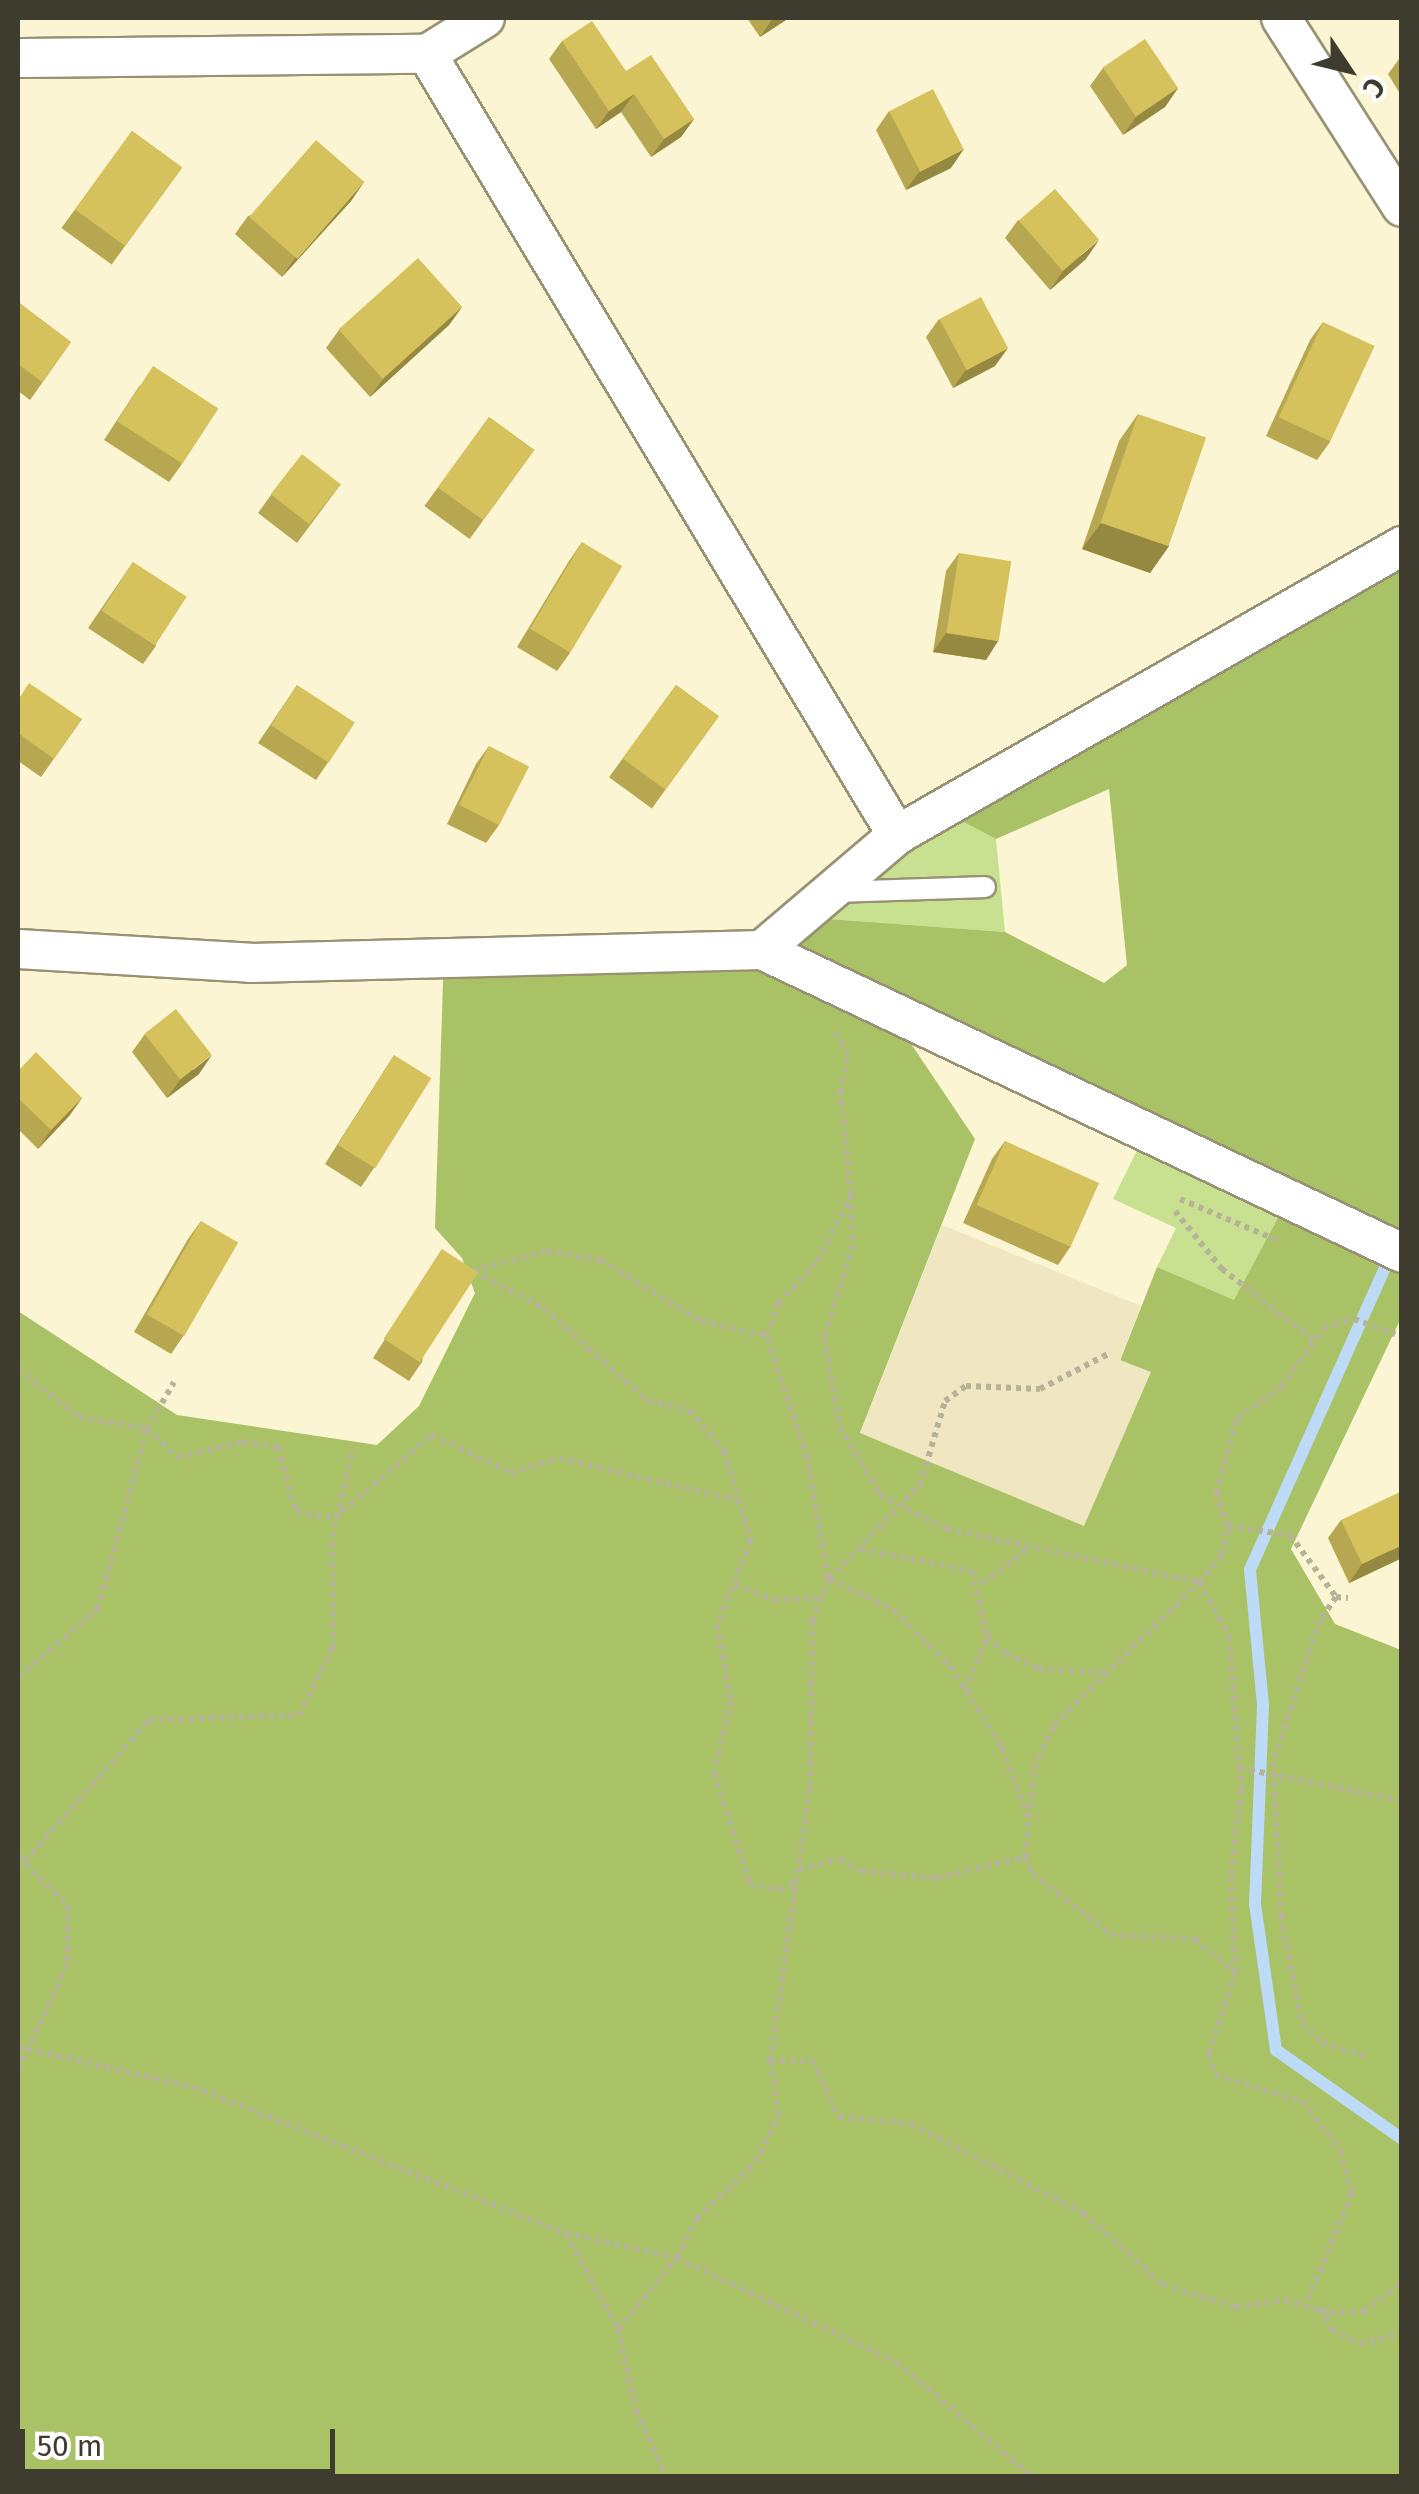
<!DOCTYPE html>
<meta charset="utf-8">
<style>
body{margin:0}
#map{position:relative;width:1419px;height:2494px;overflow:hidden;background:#fbf5d4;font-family:"Fira Sans",sans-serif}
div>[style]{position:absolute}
.green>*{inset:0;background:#c8e191}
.forest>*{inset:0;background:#a8c265}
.sand>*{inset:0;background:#f0e7c2}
.stream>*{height:12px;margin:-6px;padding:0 6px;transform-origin:6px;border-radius:6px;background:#bddaf6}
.path>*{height:6px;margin-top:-3px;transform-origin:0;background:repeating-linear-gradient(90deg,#b7b399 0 5px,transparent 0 10px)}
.roads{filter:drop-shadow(2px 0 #989274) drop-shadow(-2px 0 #989274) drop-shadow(0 2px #989274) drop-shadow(0 -2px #989274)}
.service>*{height:20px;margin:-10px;padding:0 10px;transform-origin:10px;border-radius:10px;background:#fff}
.minor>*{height:38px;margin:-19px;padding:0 19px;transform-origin:19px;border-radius:19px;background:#fff}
.wall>*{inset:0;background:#b7a750;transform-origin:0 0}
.shaded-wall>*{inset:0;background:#958841}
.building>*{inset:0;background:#d5c25d;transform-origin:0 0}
span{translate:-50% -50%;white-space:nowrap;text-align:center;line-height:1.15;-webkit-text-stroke:8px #fff;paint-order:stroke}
.frame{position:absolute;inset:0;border:20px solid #3e3c2f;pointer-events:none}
.north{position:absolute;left:1299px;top:20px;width:100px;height:100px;-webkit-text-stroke:8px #fff;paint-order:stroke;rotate:125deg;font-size:28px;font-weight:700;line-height:40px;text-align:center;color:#3e3c2f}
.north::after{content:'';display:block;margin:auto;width:35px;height:45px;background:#3e3c2f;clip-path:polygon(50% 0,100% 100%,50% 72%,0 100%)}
.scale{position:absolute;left:20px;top:2429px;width:315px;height:45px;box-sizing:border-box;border:5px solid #3e3c2f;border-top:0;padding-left:12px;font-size:30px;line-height:35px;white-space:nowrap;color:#3e3c2f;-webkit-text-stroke:8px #fff;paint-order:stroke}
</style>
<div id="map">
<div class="green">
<div style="clip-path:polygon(941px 810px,996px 839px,1005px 932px,802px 917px)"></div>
<div style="clip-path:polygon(1146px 1132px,1288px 1199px,1234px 1301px,1157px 1267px,1176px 1228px,1113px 1199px)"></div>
</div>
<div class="forest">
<div style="clip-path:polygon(evenodd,1401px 546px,1401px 1318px,1291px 1549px,1335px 1624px,1401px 1650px,1401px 2476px,18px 2476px,18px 1311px,177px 1415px,377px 1445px,419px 1406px,475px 1293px,462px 1258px,435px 1228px,444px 952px,750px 950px,802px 917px,1005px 932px,1104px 983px,1127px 965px,1109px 789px,996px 839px,941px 810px,1401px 546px,891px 1014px,1288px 1199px,1234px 1300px,1157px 1267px,1120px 1361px,1150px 1372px,860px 1433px,975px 1139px,891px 1014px)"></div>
</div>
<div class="sand">
<div style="clip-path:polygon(942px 1225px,1141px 1306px,1120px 1360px,1151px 1372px,1084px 1526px,860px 1433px)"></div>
</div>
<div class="stream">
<div style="left:1388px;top:1261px;width:338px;rotate:114.1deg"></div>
<div style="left:1250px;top:1570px;width:136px;rotate:84.5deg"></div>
<div style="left:1263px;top:1705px;width:199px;rotate:92.3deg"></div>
<div style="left:1255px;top:1904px;width:148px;rotate:81.8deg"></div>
<div style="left:1276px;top:2050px;width:154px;rotate:35.2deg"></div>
</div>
<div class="path">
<div style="left:851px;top:1195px;width:50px;rotate:87.7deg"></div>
<div style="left:853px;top:1245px;width:97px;rotate:107.3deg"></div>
<div style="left:824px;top:1338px;width:90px;rotate:79.8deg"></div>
<div style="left:840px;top:1427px;width:79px;rotate:59.5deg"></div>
<div style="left:880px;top:1495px;width:75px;rotate:26.9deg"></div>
<div style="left:947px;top:1529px;width:258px;rotate:11.9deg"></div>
<div style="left:1199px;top:1582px;width:35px;rotate:-50deg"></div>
<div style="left:1222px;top:1555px;width:30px;rotate:-78deg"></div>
<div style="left:1228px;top:1526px;width:35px;rotate:-110deg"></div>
<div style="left:1216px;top:1493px;width:78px;rotate:-74.4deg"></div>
<div style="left:1237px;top:1418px;width:54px;rotate:-35.2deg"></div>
<div style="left:1281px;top:1387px;width:73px;rotate:-53.9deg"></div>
<div style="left:1324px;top:1328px;width:31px;rotate:-17deg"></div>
<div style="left:1354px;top:1319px;width:44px;rotate:20.1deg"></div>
<div style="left:1180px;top:1199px;width:108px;rotate:23deg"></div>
<div style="left:1175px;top:1211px;width:75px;rotate:51deg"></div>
<div style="left:1222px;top:1269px;width:116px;rotate:37.7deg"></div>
<div style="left:473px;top:1271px;width:77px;rotate:-15.1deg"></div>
<div style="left:547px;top:1251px;width:55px;rotate:9.5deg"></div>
<div style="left:601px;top:1260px;width:117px;rotate:31.4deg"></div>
<div style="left:701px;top:1321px;width:68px;rotate:12.8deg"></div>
<div style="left:474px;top:1271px;width:78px;rotate:28.2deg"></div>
<div style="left:543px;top:1308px;width:140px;rotate:41.5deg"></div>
<div style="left:648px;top:1401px;width:42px;rotate:12.4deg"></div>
<div style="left:689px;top:1410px;width:54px;rotate:49.5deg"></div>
<div style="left:724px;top:1451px;width:94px;rotate:73.3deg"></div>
<div style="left:751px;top:1541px;width:91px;rotate:112deg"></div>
<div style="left:717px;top:1625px;width:77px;rotate:79.6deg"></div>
<div style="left:731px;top:1701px;width:74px;rotate:103.3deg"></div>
<div style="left:714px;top:1773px;width:117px;rotate:72deg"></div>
<div style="left:750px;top:1884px;width:31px;rotate:11deg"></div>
<div style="left:780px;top:1890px;width:21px;rotate:-25deg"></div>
<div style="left:18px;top:1369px;width:78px;rotate:38.2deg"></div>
<div style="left:79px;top:1417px;width:69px;rotate:10deg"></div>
<div style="left:147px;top:1429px;width:42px;rotate:42.1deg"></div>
<div style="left:178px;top:1457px;width:67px;rotate:-13deg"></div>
<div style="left:243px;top:1442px;width:35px;rotate:8deg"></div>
<div style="left:278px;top:1447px;width:67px;rotate:74.5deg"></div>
<div style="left:296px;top:1512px;width:39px;rotate:9deg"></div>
<div style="left:335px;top:1518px;width:128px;rotate:-40.6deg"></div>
<div style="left:432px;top:1435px;width:88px;rotate:25.7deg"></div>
<div style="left:511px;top:1473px;width:50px;rotate:-17.4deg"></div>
<div style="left:559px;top:1458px;width:181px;rotate:13.4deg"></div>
<div style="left:1228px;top:1526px;width:63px;rotate:8.3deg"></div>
<div style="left:1290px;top:1535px;width:77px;rotate:53.4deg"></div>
<div style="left:1336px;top:1597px;width:12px;rotate:5deg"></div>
<div style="left:861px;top:1549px;width:113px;rotate:11.2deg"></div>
<div style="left:972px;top:1571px;width:67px;rotate:77deg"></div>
<div style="left:987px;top:1636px;width:26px;rotate:43deg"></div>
<div style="left:1006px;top:1654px;width:36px;rotate:24deg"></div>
<div style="left:1039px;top:1669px;width:66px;rotate:3.5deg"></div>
<div style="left:828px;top:1578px;width:122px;rotate:-99.9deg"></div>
<div style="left:807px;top:1458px;width:128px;rotate:-108.2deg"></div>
<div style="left:767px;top:1336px;width:35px;rotate:-72deg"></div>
<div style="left:778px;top:1303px;width:58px;rotate:-46.4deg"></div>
<div style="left:818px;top:1261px;width:74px;rotate:-63.4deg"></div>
<div style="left:851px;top:1195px;width:104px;rotate:-96.1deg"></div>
<div style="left:840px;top:1092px;width:39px;rotate:-78deg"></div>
<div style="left:848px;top:1054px;width:28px;rotate:-120deg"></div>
<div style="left:830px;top:1579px;width:71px;rotate:25.8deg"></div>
<div style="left:894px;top:1610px;width:79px;rotate:45deg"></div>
<div style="left:950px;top:1666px;width:97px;rotate:57.6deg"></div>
<div style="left:1002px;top:1748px;width:74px;rotate:69.4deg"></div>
<div style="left:982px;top:1583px;width:59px;rotate:-36.7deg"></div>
<div style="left:735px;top:1585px;width:42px;rotate:21deg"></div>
<div style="left:774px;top:1600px;width:47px;rotate:-2.4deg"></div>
<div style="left:1336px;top:1597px;width:28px;rotate:125deg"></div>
<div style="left:1320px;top:1620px;width:150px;rotate:108.3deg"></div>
<div style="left:1273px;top:1762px;width:154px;rotate:87deg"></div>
<div style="left:1281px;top:1916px;width:109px;rotate:78.9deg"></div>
<div style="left:1302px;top:2023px;width:28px;rotate:45deg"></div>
<div style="left:1322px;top:2043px;width:48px;rotate:16.9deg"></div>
<div style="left:18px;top:1677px;width:105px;rotate:-40.4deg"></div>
<div style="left:98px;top:1609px;width:187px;rotate:-74.8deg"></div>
<div style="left:147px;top:1429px;width:54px;rotate:-60.1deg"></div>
<div style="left:965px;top:1691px;width:58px;rotate:-67.8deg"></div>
<div style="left:1240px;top:1768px;width:165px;rotate:11.5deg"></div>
<div style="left:18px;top:1857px;width:70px;rotate:44.4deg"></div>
<div style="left:68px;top:1906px;width:59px;rotate:91deg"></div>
<div style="left:67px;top:1965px;width:116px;rotate:115deg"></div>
<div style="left:1025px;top:1857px;width:19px;rotate:65deg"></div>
<div style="left:1033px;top:1874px;width:99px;rotate:38deg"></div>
<div style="left:1111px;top:1935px;width:84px;rotate:2.7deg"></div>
<div style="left:1195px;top:1939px;width:50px;rotate:39.4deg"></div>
<div style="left:25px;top:1861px;width:188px;rotate:-48.7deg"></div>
<div style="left:149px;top:1720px;width:150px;rotate:-1.9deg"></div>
<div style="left:299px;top:1715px;width:76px;rotate:-63.4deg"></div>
<div style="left:333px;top:1647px;width:110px;rotate:-90.5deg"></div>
<div style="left:332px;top:1537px;width:91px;rotate:-76.7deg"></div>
<div style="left:799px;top:1869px;width:42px;rotate:-13.7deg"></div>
<div style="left:840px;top:1859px;width:24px;rotate:30deg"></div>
<div style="left:861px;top:1871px;width:76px;rotate:5.3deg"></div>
<div style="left:937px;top:1878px;width:90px;rotate:-13.4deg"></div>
<div style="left:1025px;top:1857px;width:89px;rotate:-84.2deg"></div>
<div style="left:1034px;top:1768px;width:47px;rotate:-65.1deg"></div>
<div style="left:1054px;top:1725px;width:204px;rotate:-44.6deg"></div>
<div style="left:1199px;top:1582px;width:62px;rotate:60.9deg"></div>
<div style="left:1229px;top:1636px;width:154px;rotate:85.5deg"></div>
<div style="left:1241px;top:1790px;width:88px;rotate:96.6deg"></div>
<div style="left:1231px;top:1877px;width:96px;rotate:87.6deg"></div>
<div style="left:1235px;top:1973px;width:86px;rotate:108.2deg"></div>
<div style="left:1208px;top:2055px;width:22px;rotate:68deg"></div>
<div style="left:1216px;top:2075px;width:91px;rotate:17.2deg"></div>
<div style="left:1303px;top:2102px;width:61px;rotate:52.4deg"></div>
<div style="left:1340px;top:2150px;width:45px;rotate:74.4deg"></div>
<div style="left:1352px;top:2193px;width:118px;rotate:112.4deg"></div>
<div style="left:18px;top:2047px;width:180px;rotate:12.9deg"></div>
<div style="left:193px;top:2087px;width:401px;rotate:21.4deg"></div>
<div style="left:566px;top:2233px;width:114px;rotate:12.7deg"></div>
<div style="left:677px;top:2258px;width:242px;rotate:25.4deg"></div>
<div style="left:896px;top:2362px;width:177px;rotate:40deg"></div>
<div style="left:770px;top:2061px;width:43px"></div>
<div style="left:813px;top:2061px;width:62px;rotate:65.1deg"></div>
<div style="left:839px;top:2117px;width:72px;rotate:5.6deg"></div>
<div style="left:911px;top:2124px;width:194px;rotate:27.4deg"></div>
<div style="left:1083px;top:2213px;width:108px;rotate:42deg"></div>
<div style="left:1163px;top:2285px;width:75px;rotate:17deg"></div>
<div style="left:1235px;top:2307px;width:50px;rotate:-8deg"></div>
<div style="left:1285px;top:2300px;width:47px;rotate:16.1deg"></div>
<div style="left:1330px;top:2313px;width:34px;rotate:-2deg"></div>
<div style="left:1364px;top:2312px;width:48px;rotate:-38.3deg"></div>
<div style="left:566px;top:2234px;width:108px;rotate:61.3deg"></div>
<div style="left:618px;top:2329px;width:84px;rotate:77.6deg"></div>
<div style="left:636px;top:2411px;width:72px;rotate:65.2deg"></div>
<div style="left:1320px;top:2309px;width:24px;rotate:60deg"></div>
<div style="left:1332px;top:2330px;width:31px;rotate:27deg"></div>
<div style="left:1360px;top:2344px;width:43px;rotate:-14.7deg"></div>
<div style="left:618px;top:2329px;width:92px;rotate:-50.3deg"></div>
<div style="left:677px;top:2258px;width:45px;rotate:-63.4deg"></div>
<div style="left:697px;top:2218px;width:81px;rotate:-43.5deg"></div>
<div style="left:756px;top:2162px;width:52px;rotate:-63.9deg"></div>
<div style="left:779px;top:2115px;width:55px;rotate:-99.5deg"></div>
<div style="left:770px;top:2061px;width:278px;rotate:-81.7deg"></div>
<div style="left:810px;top:1786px;width:165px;rotate:-89.3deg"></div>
<div style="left:812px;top:1621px;width:45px;rotate:-68deg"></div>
<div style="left:829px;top:1579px;width:131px;rotate:-45.9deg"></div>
<div style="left:920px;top:1485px;width:88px;rotate:-73.4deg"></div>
<div style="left:945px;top:1401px;width:26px;rotate:-36deg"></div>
<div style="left:966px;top:1386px;width:74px;rotate:2.3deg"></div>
<div style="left:1040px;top:1389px;width:76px;rotate:-27.2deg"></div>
</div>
<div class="roads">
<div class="service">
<div style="left:837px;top:892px;width:148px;rotate:-1.9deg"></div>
</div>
<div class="minor">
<div style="left:1281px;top:18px;width:224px;rotate:57.4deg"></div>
<div style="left:427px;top:54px;width:912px;rotate:58.96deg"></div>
<div style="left:18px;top:58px;width:409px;rotate:-0.6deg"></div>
<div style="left:427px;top:54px;width:68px;rotate:-31.8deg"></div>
<div style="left:18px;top:949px;width:233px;rotate:3.4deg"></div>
<div style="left:251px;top:963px;width:511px;rotate:-1.46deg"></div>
<div style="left:762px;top:950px;width:708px;rotate:25.33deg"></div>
<div style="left:762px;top:950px;width:177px;rotate:-40.4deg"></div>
<div style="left:897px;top:835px;width:582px;rotate:-29.78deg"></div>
</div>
</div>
<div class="wall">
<div style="clip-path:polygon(747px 18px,789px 18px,760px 37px)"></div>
<div style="clip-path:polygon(562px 41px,626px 71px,694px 119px,681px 137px,651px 157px,621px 112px,596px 129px,549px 59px)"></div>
<div style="clip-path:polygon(1402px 55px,1402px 97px,1388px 74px)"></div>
<div style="clip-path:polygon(1103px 68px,1178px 88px,1165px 107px,1123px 135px,1090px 86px)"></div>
<div style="clip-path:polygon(889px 111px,951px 168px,906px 190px,876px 130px)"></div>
<div style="left:132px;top:131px;width:62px;height:120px;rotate:36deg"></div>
<div style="clip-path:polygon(364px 182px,351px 201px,282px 277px,235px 234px,248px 216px)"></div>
<div style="clip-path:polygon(1018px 220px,1086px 259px,1050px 290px,1005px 238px)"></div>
<div style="clip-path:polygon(18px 302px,71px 342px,30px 400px,18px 391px)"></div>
<div style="clip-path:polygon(462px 307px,449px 325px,370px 397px,326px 348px,339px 330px)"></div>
<div style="clip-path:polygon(939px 319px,995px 366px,953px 388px,926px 337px)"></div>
<div style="clip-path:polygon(1323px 322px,1330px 442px,1317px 460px,1266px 436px,1310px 340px)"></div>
<div style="clip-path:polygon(140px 385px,182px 464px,169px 482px,104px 440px)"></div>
<div style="clip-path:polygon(1138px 414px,1169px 546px,1150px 573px,1082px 549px,1119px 441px)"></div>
<div style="left:489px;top:417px;width:56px;height:110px;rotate:36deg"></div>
<div style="clip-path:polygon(341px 484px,297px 543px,258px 513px,271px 495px)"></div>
<div style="clip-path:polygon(582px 542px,570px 653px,557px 671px,517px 647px,569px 561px)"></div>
<div style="clip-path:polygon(959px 553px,998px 641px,986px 660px,933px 652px,946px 571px)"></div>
<div style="clip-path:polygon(133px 562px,156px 646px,143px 664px,88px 628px)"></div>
<div style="clip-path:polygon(297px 685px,329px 761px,316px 780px,258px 743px)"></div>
<div style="left:676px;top:685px;width:53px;height:114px;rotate:36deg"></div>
<div style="clip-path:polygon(18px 700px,82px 719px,41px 777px,18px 761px)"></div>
<div style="clip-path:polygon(489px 746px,499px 825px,486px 843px,447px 824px,476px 764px)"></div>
<div style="clip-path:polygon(145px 1034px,199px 1074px,167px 1098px,132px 1052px)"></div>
<div style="clip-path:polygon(394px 1055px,374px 1168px,361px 1187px,325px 1164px)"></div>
<div style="clip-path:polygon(18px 1071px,82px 1098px,69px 1116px,38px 1149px,18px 1129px)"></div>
<div style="clip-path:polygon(1005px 1141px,1071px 1246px,1058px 1265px,963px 1223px,992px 1159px)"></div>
<div style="clip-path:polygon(201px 1221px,184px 1335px,171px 1354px,134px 1332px,188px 1239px)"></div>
<div style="clip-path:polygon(442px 1249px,422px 1362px,409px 1381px,373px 1358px)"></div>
<div style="clip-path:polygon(1341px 1520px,1402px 1558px,1349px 1583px,1328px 1538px)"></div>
</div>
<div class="shaded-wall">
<div style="clip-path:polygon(774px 18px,789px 18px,760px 37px,773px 18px)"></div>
<div style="clip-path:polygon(1178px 88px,1165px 107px,1123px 135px,1136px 117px)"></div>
<div style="clip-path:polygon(634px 94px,621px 112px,596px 129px,609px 111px)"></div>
<div style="clip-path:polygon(694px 119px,681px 137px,651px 157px,664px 139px)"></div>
<div style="clip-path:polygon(964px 149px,951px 168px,906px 190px,919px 172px)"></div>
<div style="clip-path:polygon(364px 182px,351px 201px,282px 277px,295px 258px)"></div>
<div style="clip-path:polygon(1099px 240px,1086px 259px,1050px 290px,1063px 271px)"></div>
<div style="clip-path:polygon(462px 307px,449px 325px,370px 397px,383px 379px)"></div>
<div style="clip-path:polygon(1008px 348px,995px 366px,953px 388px,966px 370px)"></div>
<div style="clip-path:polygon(1101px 523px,1169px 546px,1150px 573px,1082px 549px)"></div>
<div style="clip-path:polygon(946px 633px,998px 641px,986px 660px,933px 652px)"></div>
<div style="clip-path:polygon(212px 1055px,199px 1074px,167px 1098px,180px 1080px)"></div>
<div style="clip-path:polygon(82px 1098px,69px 1116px,38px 1149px,51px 1130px)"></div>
<div style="clip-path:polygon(1402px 1545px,1402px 1558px,1349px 1583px,1362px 1564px)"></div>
</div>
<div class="building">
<div style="clip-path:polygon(592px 21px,626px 71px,651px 55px,694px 119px,664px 139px,634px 94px,609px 111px,562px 41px)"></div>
<div style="left:1145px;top:39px;width:59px;height:51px;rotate:56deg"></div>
<div style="left:933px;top:89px;width:68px;height:49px;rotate:63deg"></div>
<div style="left:132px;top:131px;width:62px;height:97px;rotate:36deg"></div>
<div style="left:316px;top:140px;width:64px;height:102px;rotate:41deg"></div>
<div style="left:1055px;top:189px;width:67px;height:48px;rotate:49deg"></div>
<div style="left:418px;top:258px;width:66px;height:107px;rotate:48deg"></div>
<div style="left:981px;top:297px;width:58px;height:47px;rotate:62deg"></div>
<div style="clip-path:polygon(18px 302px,71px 342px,42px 382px,18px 364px)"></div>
<div style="left:1323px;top:322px;width:57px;height:105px;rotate:25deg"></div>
<div style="left:153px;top:366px;width:78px;height:66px;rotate:33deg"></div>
<div style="left:1138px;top:414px;width:72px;height:115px;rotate:19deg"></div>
<div style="left:489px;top:417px;width:56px;height:87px;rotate:36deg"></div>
<div style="left:302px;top:454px;width:49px;height:51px;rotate:38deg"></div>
<div style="left:582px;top:542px;width:47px;height:101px;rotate:31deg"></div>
<div style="left:959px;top:553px;width:53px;height:81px;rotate:9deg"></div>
<div style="left:133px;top:562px;width:64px;height:58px;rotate:33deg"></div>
<div style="clip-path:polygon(29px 683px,82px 719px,54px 759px,18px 733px,18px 700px)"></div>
<div style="left:297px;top:685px;width:69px;height:48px;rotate:33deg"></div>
<div style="left:676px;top:685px;width:53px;height:91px;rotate:36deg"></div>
<div style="left:489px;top:746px;width:45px;height:66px;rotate:27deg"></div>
<div style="left:176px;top:1009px;width:58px;height:40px;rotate:52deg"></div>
<div style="clip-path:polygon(36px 1052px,82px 1098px,51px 1130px,18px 1098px,18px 1071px)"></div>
<div style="left:394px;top:1055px;width:44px;height:106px;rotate:32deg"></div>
<div style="left:1005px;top:1141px;width:103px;height:70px;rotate:24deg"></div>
<div style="left:201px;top:1221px;width:43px;height:108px;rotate:30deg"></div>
<div style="left:442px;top:1249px;width:43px;height:107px;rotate:33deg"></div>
<div style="clip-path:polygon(1402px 1491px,1402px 1545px,1362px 1564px,1341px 1520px)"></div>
</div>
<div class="frame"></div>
<div class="north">С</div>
<div class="scale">50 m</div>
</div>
